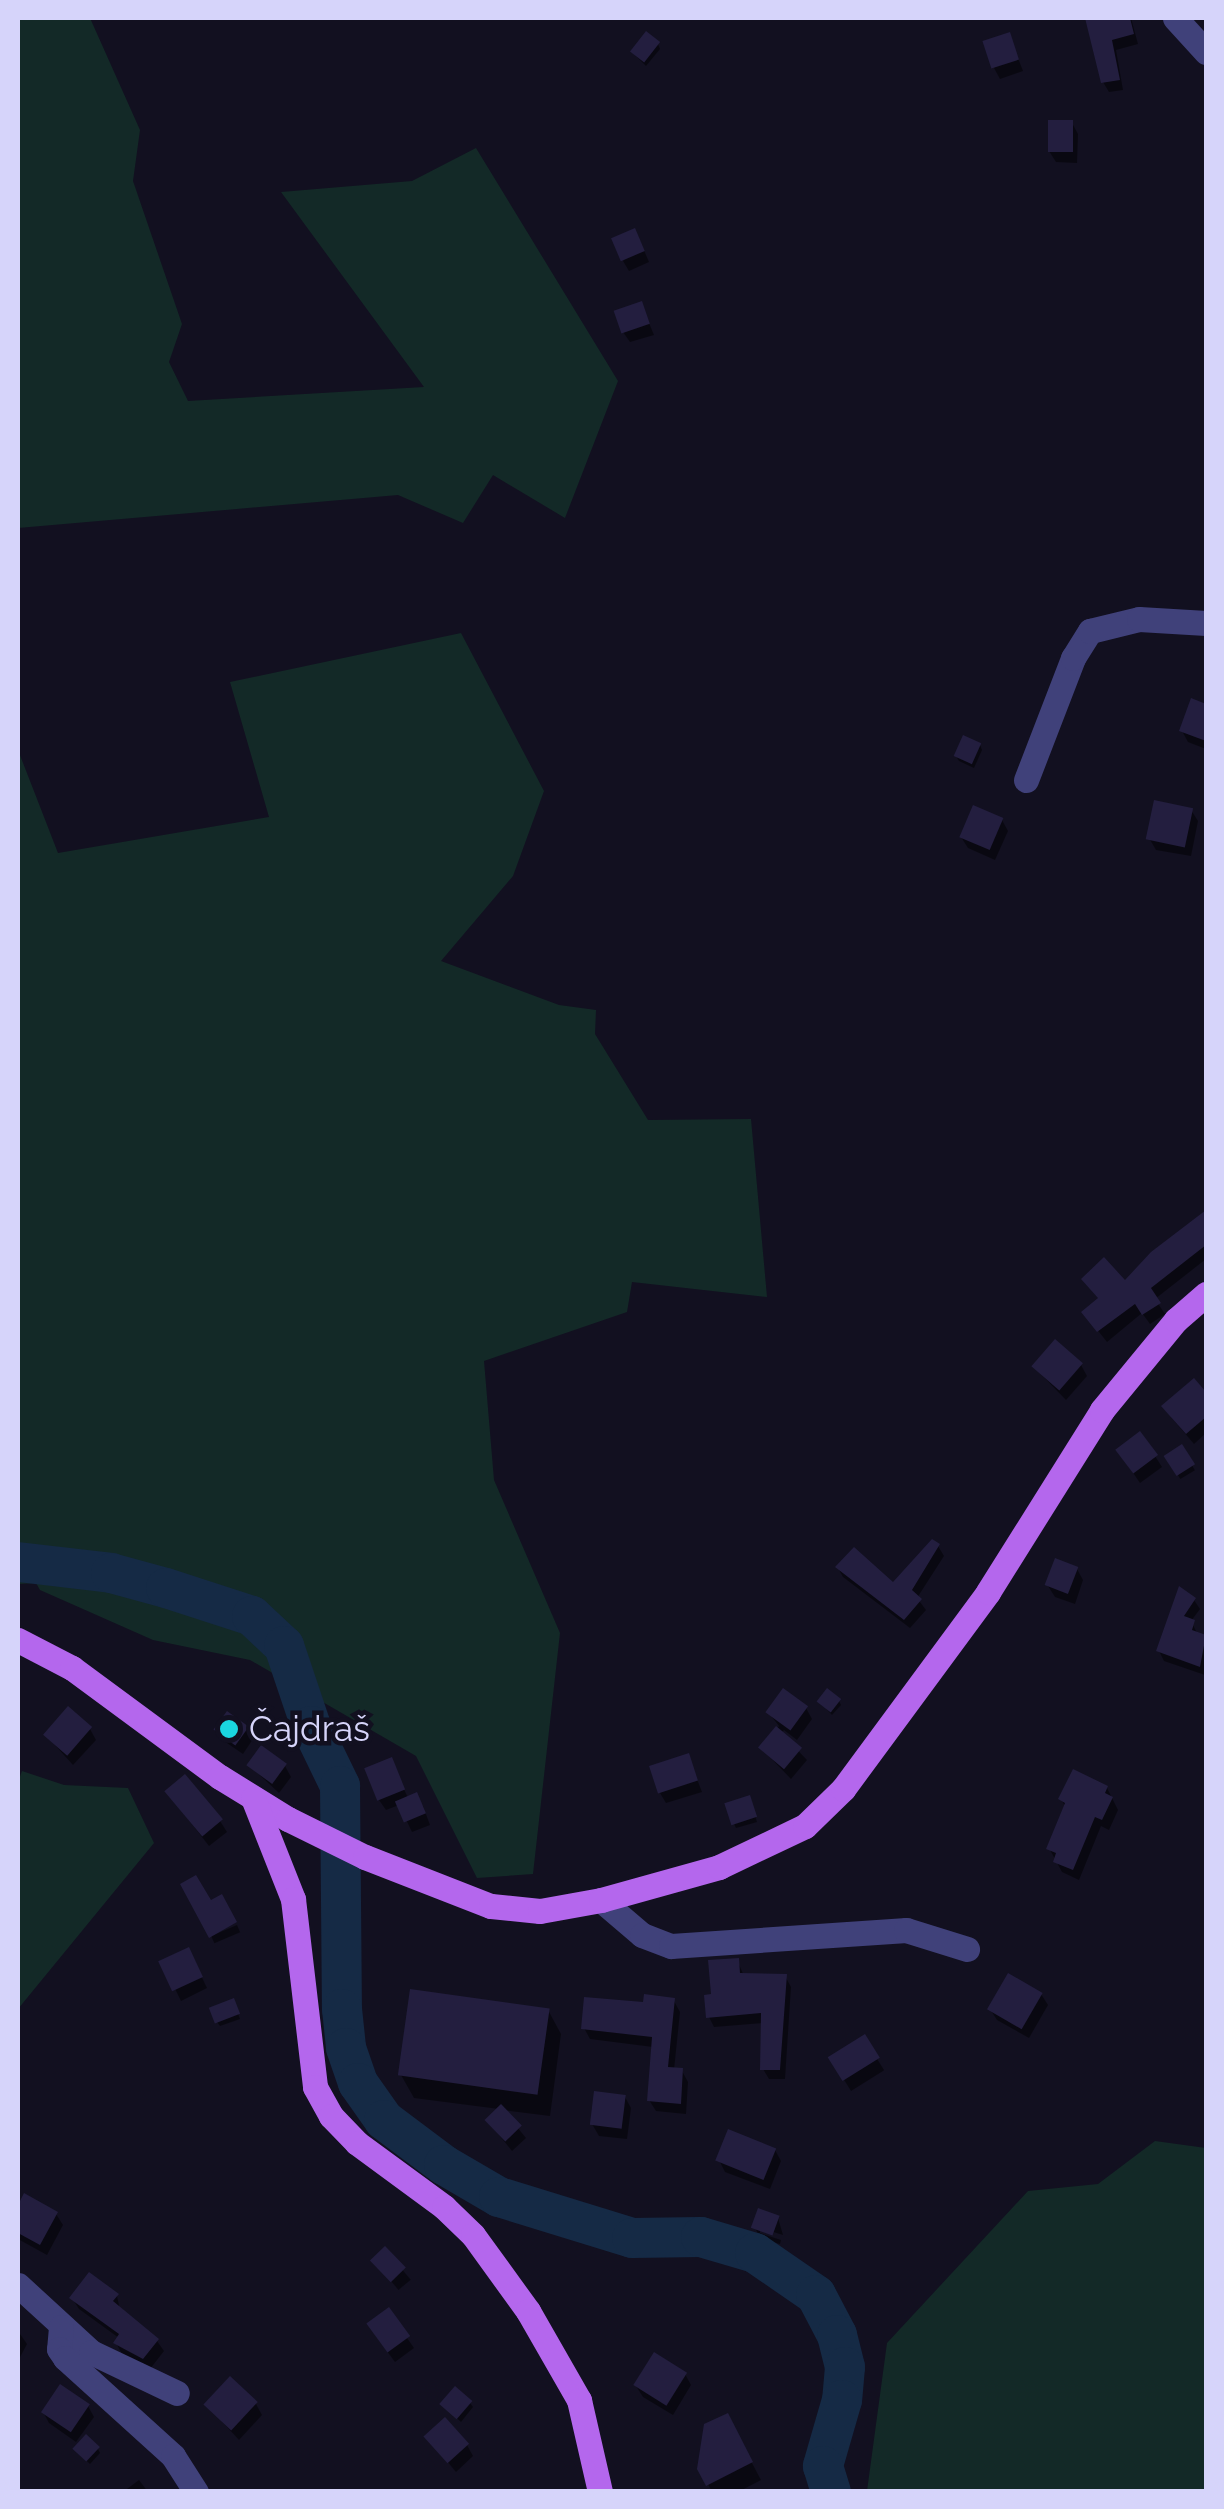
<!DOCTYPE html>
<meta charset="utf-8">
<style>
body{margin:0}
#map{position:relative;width:1224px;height:2509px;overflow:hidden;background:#121020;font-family:Raleway,sans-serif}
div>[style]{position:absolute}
.green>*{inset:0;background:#132927}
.shadow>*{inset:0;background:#0007;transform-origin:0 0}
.river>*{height:40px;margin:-20px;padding:0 20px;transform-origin:20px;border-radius:20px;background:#152a45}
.building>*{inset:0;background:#231e3f;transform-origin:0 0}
.minor>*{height:25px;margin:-12.5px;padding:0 12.5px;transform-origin:12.5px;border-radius:12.5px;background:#40417a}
.major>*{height:25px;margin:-12.5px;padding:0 12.5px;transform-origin:12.5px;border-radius:12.5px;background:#b467ed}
.dots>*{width:28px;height:28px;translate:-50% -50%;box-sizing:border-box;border:5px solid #121020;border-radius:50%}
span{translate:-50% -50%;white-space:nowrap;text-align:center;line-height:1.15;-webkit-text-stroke:9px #121020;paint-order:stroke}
.poi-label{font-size:35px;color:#d6d4fa}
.left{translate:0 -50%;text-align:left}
.frame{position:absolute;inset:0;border:20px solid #d6d4fa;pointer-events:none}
</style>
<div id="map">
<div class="green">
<div style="clip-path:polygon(18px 18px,90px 18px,140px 130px,133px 181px,182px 324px,169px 362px,188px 401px,424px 387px,281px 192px,412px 181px,476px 148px,618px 381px,565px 518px,493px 475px,463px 523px,398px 495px,18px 528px)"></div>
<div style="clip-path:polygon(461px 633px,544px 791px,513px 876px,441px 961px,559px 1005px,596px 1010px,595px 1034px,648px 1120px,751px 1119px,767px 1297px,632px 1282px,627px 1312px,484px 1361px,494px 1480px,560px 1633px,533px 1874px,477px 1878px,416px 1756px,250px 1660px,153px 1640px,40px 1590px,36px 1583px,18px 1584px,18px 750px,58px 853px,269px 817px,230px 682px)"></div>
<div style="clip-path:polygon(22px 1771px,64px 1785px,128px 1788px,154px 1843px,18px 2009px,18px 1782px)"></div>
<div style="clip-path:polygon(1155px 2141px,1206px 2148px,1206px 2491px,867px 2491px,887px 2343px,1028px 2191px,1098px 2184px)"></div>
</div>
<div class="shadow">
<div style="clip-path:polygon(1088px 18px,1131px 18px,1138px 44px,1116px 50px,1123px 90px,1109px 92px,1103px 82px)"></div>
<div style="clip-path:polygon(1009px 35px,1023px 71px,1000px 79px,994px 68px)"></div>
<div style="clip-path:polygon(658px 44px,660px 49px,646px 66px,632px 52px)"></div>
<div style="clip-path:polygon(1072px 123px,1078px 134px,1077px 163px,1056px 162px,1049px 151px)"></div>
<div style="clip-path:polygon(640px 241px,649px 262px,629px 271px,623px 261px)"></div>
<div style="clip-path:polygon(641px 304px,654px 335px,630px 342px,623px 332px)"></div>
<div style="clip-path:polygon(1192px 701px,1206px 706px,1206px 749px,1188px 742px,1182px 731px)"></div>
<div style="clip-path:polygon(980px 745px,982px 750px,974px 768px,959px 761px,956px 756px)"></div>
<div style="clip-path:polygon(1191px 810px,1198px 821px,1191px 856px,1156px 850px,1149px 838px)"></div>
<div style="clip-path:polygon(1002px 820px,1008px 831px,995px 860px,968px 848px,961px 837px)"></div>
<div style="clip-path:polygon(1206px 1211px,1206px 1259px,1155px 1299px,1165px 1314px,1150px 1324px,1142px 1313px,1107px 1342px,1084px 1313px,1100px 1300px,1084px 1279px,1125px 1284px)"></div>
<div style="clip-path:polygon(1081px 1365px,1087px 1376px,1066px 1400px,1034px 1367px)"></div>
<div style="clip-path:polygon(1194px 1381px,1206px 1395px,1206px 1433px,1194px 1444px,1171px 1417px)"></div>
<div style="left:1181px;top:1447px;width:27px;height:17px;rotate:59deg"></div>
<div style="clip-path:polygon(1155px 1456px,1162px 1467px,1140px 1483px,1125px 1461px)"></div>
<div style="clip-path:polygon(938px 1546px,944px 1556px,917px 1598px,926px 1610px,910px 1628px,843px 1577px,838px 1568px,893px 1586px)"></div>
<div style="clip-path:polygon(1077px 1569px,1083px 1580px,1075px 1604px,1055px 1597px,1048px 1586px)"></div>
<div style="clip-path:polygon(1194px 1600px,1200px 1609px,1191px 1621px,1198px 1635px,1206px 1638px,1205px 1675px,1164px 1661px,1159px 1651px)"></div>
<div style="clip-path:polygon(819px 1701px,839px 1701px,841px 1705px,832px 1715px)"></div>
<div style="clip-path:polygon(806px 1708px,812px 1719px,797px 1740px,784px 1730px,781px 1733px,807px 1760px,791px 1779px,761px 1748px,779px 1726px,768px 1712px)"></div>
<div style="clip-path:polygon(247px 1728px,253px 1739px,243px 1754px,224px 1741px,217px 1730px)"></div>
<div style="clip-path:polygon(90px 1729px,96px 1740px,73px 1765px,45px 1734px)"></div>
<div style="clip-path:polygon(688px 1756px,702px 1792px,666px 1803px,660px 1793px)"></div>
<div style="clip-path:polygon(391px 1760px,408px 1798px,423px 1806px,430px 1825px,412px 1832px,399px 1805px,386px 1810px,379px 1800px)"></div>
<div style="clip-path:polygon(249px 1765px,285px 1766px,291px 1777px,279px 1793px)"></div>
<div style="clip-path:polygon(1107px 1788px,1118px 1810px,1109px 1830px,1101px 1826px,1079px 1880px,1062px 1872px,1049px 1848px,1066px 1808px,1061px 1799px)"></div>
<div style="clip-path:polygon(167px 1792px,220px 1821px,227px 1832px,209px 1846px)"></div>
<div style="clip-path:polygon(751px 1802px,757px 1822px,736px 1828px,734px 1824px)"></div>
<div style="left:237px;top:1925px;width:8px;height:28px;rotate:67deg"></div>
<div style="clip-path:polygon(737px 1960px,744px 1976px,785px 1976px,791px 1987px,785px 2079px,769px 2079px,763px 2069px,763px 2023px,714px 2027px,709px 2017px)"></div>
<div style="clip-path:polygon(194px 1961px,207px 1988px,181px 2001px,162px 1962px)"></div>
<div style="clip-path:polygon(1041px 1994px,1048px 2005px,1029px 2038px,997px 2020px,990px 2009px)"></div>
<div style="clip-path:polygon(674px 2001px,680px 2012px,674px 2070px,682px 2071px,688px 2082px,686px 2114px,656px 2111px,649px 2100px,653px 2047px,590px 2039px,584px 2028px,645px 2005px)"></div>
<div style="clip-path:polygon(235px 2005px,240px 2019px,220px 2026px,217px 2022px)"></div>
<div style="clip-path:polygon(548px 2010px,561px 2034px,550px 2116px,503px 2110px,526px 2138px,512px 2151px,487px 2120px,499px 2109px,414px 2098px,401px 2075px)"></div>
<div style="left:864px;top:2038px;width:38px;height:39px;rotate:58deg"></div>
<div style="clip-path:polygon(625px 2097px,631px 2108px,627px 2139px,599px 2136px,592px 2124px)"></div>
<div style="clip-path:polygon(775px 2150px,781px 2161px,770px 2189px,725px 2172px,719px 2160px)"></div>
<div style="clip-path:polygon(25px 2197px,56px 2214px,63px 2225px,47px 2255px,18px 2239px,18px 2210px)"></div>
<div style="clip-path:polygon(778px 2218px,783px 2235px,760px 2228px,760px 2233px,781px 2240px,780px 2244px,761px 2239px,755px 2228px)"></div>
<div style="left:385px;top:2249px;width:40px;height:16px;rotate:50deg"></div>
<div style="clip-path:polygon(117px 2296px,120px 2310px,157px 2341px,164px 2351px,150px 2369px,122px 2354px,116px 2343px,119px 2338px,79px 2309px,72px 2298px)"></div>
<div style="clip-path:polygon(388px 2311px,414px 2348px,395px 2362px,375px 2335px)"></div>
<div style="clip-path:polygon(18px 2331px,27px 2344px,18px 2361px)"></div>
<div style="clip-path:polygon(685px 2374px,691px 2385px,673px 2415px,643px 2397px,636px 2386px)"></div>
<div style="clip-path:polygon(470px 2403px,473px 2407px,461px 2422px,443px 2405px)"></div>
<div style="clip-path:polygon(206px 2404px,256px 2404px,262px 2415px,239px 2440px)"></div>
<div style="clip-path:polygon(88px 2406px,94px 2417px,76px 2442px,49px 2423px,43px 2412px)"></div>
<div style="clip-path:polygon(736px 2433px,761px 2480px,738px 2492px,712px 2492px,700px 2468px)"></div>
<div style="clip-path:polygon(427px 2437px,467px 2445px,473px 2456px,456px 2472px)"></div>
<div style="clip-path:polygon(98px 2449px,100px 2453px,90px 2464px,78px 2453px)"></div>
<div style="clip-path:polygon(139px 2480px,148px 2492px,123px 2492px)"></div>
</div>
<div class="river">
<div style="left:18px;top:1562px;width:94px;rotate:6.7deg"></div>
<div style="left:111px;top:1573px;width:57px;rotate:15.3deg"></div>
<div style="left:166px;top:1588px;width:90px;rotate:18deg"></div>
<div style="left:252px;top:1616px;width:44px;rotate:43.2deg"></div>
<div style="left:284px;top:1646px;width:84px;rotate:71.4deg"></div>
<div style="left:311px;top:1726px;width:67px;rotate:64.2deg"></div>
<div style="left:340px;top:1786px;width:223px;rotate:89.5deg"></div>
<div style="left:342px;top:2009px;width:39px;rotate:84deg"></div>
<div style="left:346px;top:2048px;width:37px;rotate:71deg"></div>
<div style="left:358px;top:2083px;width:45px;rotate:54.9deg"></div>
<div style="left:384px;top:2120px;width:75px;rotate:36.9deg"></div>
<div style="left:444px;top:2165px;width:64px;rotate:30.2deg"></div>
<div style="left:499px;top:2197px;width:139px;rotate:17.1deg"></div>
<div style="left:632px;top:2238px;width:69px;rotate:-0.8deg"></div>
<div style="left:701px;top:2237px;width:56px;rotate:16.5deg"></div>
<div style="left:755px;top:2253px;width:74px;rotate:34.5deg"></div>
<div style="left:816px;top:2295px;width:45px;rotate:62.3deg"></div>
<div style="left:837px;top:2335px;width:33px;rotate:76deg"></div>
<div style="left:845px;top:2367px;width:33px;rotate:95deg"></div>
<div style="left:842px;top:2400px;width:69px;rotate:106.1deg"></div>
<div style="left:823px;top:2466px;width:27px;rotate:73deg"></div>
</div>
<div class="building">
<div style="clip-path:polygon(1085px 18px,1130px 18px,1134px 34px,1112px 40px,1120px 80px,1101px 83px)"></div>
<div style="left:646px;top:31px;width:18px;height:26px;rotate:38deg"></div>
<div style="left:1010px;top:32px;width:29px;height:29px;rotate:72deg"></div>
<div style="left:1048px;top:120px;width:25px;height:32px"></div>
<div style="left:635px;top:228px;width:25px;height:26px;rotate:67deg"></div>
<div style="left:642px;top:301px;width:24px;height:30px;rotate:71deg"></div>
<div style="clip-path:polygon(1191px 698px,1206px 704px,1206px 741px,1179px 731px)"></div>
<div style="left:963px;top:735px;width:20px;height:23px;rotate:24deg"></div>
<div style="left:1154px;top:800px;width:40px;height:40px;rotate:12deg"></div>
<div style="left:973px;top:805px;width:33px;height:35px;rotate:23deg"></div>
<div style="clip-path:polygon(1206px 1210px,1206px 1245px,1151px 1288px,1161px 1303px,1142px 1315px,1135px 1304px,1097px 1332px,1081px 1312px,1098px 1298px,1081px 1279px,1104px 1257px,1125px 1280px,1151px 1252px)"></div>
<div style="left:1055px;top:1339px;width:37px;height:36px;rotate:41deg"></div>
<div style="clip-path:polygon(1194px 1378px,1206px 1392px,1206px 1417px,1186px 1434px,1161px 1406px)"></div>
<div style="left:1140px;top:1431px;width:30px;height:31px;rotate:53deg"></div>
<div style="left:1182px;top:1444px;width:24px;height:22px;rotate:57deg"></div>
<div style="clip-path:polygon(932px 1539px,940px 1544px,912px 1590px,922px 1599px,904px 1620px,835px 1567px,854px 1547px,893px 1582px)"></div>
<div style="left:1055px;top:1558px;width:25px;height:29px;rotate:21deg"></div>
<div style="clip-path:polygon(1179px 1586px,1196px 1598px,1184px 1616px,1195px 1620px,1192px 1630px,1206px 1635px,1200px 1667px,1156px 1651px)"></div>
<div style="left:783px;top:1688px;width:31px;height:30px;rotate:36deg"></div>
<div style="left:827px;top:1688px;width:18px;height:17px;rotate:38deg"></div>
<div style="left:68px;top:1706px;width:32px;height:38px;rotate:41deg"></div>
<div style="left:227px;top:1711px;width:27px;height:23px;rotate:36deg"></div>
<div style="left:776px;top:1726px;width:34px;height:28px;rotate:40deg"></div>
<div style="left:261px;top:1745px;width:32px;height:25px;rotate:36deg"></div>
<div style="left:689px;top:1753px;width:29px;height:42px;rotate:72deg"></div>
<div style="left:392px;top:1757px;width:35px;height:30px;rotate:68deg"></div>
<div style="clip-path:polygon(1073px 1769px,1108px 1786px,1105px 1793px,1113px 1797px,1102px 1820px,1095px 1817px,1073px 1870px,1053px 1862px,1056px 1853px,1046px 1849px,1065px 1803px,1058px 1799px)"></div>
<div style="left:185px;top:1774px;width:59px;height:27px;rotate:50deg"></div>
<div style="left:417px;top:1792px;width:23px;height:24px;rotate:67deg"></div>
<div style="left:750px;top:1795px;width:23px;height:27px;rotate:72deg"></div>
<div style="clip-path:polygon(196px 1875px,211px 1900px,222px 1894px,237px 1922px,209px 1938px,180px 1884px)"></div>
<div style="left:189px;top:1947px;width:33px;height:34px;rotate:65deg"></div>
<div style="clip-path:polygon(739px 1958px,740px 1973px,787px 1974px,780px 2070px,760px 2070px,761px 2013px,706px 2018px,704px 1995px,711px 1994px,708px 1960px)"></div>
<div style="left:1008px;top:1973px;width:40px;height:42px;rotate:30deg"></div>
<div style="left:410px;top:1989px;width:141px;height:87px;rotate:8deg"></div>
<div style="clip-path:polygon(644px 1994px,675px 1998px,668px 2067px,683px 2068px,681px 2104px,647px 2101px,652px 2037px,581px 2029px,584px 1997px,643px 2002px)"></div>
<div style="left:234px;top:1998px;width:17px;height:27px;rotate:69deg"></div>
<div style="left:865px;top:2034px;width:28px;height:44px;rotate:58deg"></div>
<div style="left:594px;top:2091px;width:32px;height:34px;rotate:7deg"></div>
<div style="left:501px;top:2104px;width:30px;height:23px;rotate:46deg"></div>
<div style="left:728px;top:2129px;width:52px;height:34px;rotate:22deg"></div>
<div style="clip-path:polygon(24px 2193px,58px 2212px,40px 2245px,18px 2233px,18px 2205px)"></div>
<div style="left:758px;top:2208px;width:23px;height:21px;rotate:20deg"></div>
<div style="left:385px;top:2246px;width:30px;height:21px;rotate:46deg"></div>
<div style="clip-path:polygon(89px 2272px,119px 2294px,113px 2301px,159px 2339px,143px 2359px,113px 2343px,119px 2334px,69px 2298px)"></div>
<div style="left:389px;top:2307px;width:36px;height:28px;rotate:54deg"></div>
<div style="left:654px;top:2352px;width:39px;height:39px;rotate:32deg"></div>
<div style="left:230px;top:2376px;width:38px;height:39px;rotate:43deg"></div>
<div style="left:60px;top:2384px;width:36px;height:34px;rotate:34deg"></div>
<div style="left:455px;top:2386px;width:23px;height:24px;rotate:41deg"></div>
<div style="clip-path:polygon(728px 2413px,753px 2462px,706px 2486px,697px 2469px,704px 2424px)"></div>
<div style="left:445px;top:2417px;width:36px;height:29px;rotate:48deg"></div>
<div style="left:86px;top:2434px;width:19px;height:20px;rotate:43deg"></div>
</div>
<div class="minor">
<div style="left:1175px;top:18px;width:46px;rotate:47.6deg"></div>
<div style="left:1026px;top:780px;width:131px;rotate:-68.9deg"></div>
<div style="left:1073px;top:658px;width:32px;rotate:-58deg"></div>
<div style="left:1090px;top:631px;width:50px;rotate:-13.8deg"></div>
<div style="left:1139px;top:619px;width:67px;rotate:3.4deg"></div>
<div style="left:601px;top:1900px;width:54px;rotate:40.5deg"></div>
<div style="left:642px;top:1935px;width:31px;rotate:21deg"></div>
<div style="left:671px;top:1946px;width:236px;rotate:-3.9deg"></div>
<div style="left:906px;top:1930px;width:64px;rotate:17.3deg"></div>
<div style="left:18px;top:2285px;width:99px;rotate:42.5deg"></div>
<div style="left:91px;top:2352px;width:95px;rotate:25.5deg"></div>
<div style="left:61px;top:2327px;width:22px;rotate:95deg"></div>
<div style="left:59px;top:2349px;width:11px;rotate:56deg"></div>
<div style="left:65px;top:2358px;width:146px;rotate:42.2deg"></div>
<div style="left:173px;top:2456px;width:43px;rotate:57.4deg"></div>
</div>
<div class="major">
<div style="left:18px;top:1640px;width:61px;rotate:27.4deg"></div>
<div style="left:72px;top:1668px;width:184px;rotate:36.4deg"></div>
<div style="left:220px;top:1777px;width:80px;rotate:31.7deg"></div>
<div style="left:288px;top:1819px;width:86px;rotate:26.3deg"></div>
<div style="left:365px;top:1857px;width:135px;rotate:21.3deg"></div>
<div style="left:491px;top:1906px;width:49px;rotate:5.8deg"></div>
<div style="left:540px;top:1911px;width:62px;rotate:-10.2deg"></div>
<div style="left:601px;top:1900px;width:123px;rotate:-15.6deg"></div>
<div style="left:719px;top:1867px;width:95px;rotate:-25.5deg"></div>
<div style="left:805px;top:1826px;width:53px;rotate:-44.2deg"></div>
<div style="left:843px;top:1789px;width:245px;rotate:-53.6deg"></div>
<div style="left:988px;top:1592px;width:215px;rotate:-57.9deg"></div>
<div style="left:1102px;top:1410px;width:117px;rotate:-50.6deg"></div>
<div style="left:1176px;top:1320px;width:40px;rotate:-41deg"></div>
<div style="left:253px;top:1798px;width:109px;rotate:68.4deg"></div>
<div style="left:293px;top:1899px;width:189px;rotate:83.3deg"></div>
<div style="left:315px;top:2087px;width:33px;rotate:61deg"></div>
<div style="left:331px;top:2116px;width:37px;rotate:46deg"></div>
<div style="left:357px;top:2143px;width:108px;rotate:36.3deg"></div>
<div style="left:444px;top:2207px;width:40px;rotate:44deg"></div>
<div style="left:473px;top:2235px;width:94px;rotate:54.1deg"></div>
<div style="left:528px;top:2311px;width:103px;rotate:60.2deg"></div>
<div style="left:579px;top:2400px;width:94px;rotate:77.1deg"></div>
</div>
<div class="dots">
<div style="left:229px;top:1729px;background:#1ad6e0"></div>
</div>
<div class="poi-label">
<span class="left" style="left:249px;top:1729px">Čajdraš</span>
</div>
<div class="frame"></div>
</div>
